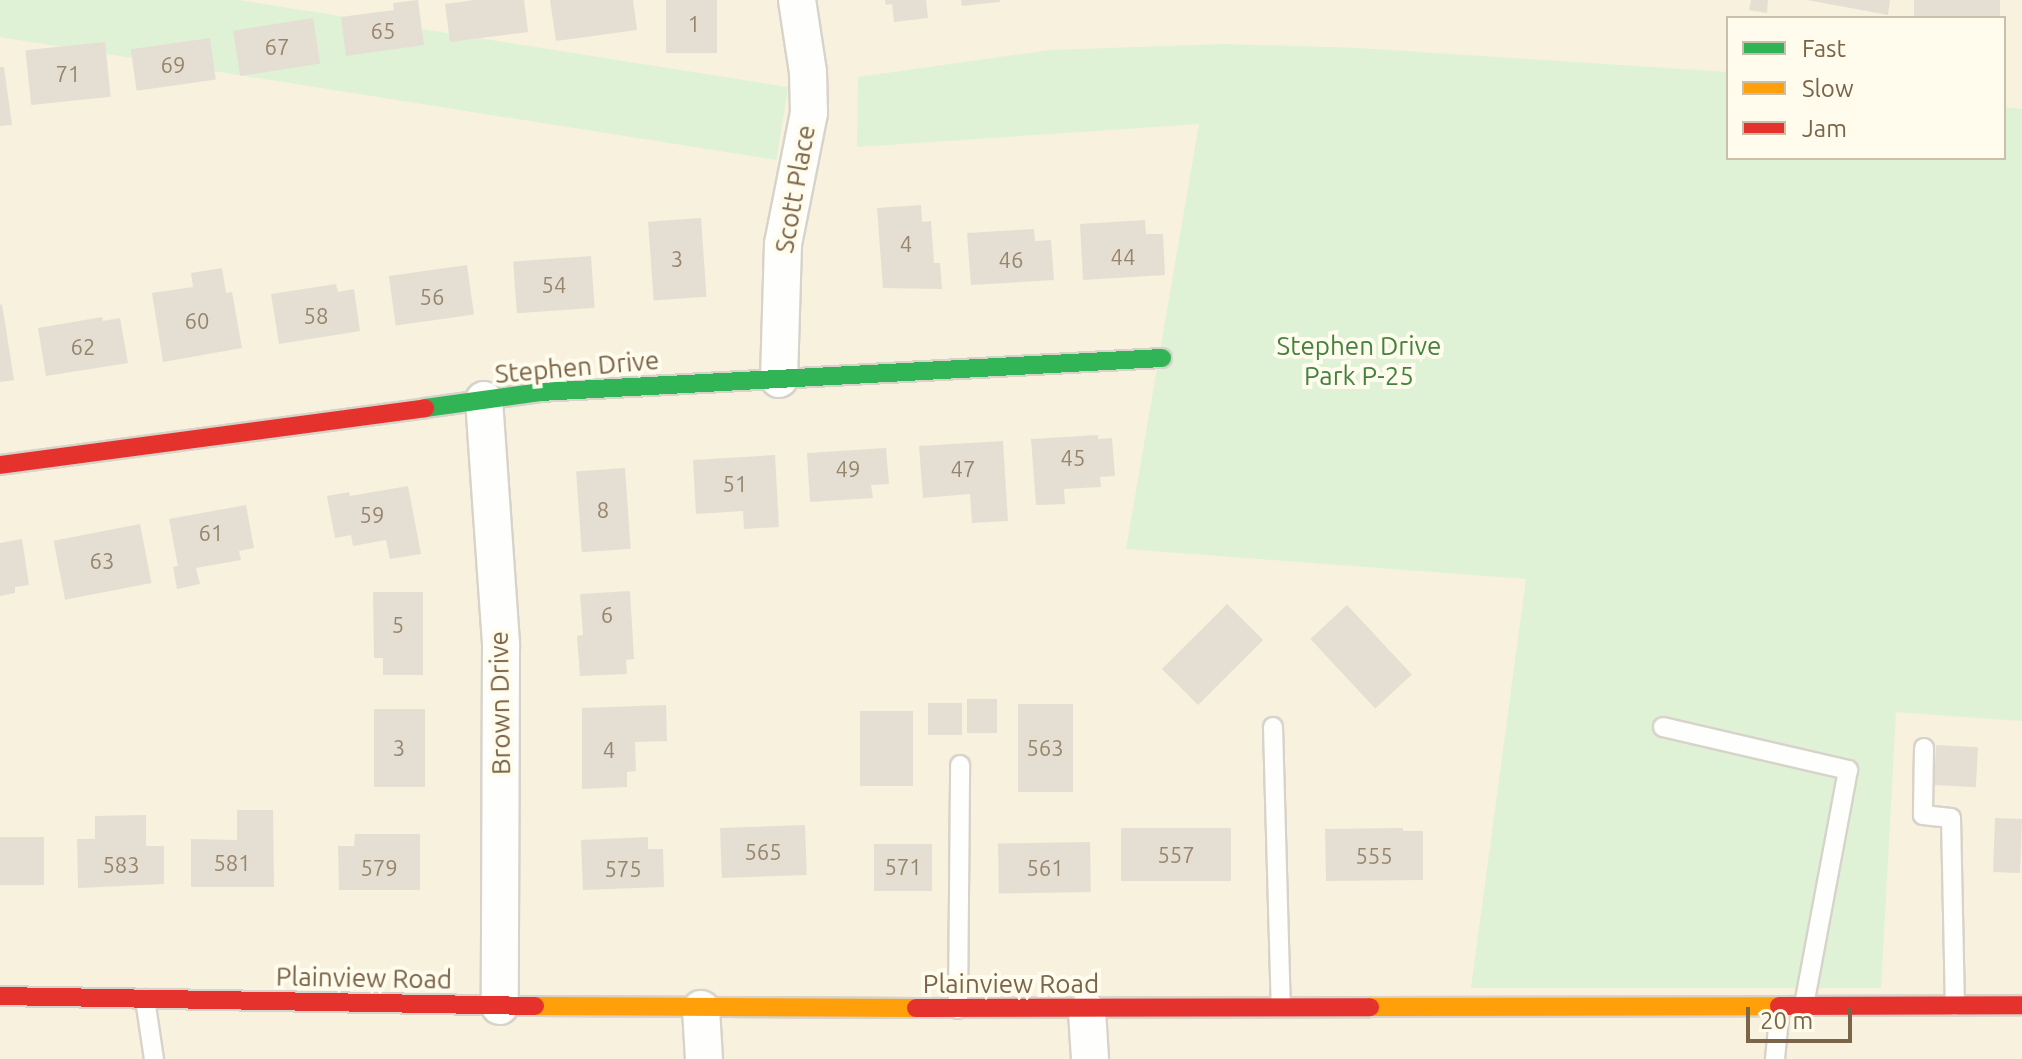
<!DOCTYPE html>
<style>
body{margin:0}
#map{position:relative;width:2022px;height:1059px;overflow:hidden;background:#f8f6ec;font-family:Ubuntu,sans-serif}
div>[style]{position:absolute}
.residential>*{inset:0;background:#f7f1de}
.green>*{inset:0;background:#dff2d5;transform-origin:0 0}
.building>*{inset:0;background:#e5dfd3;transform-origin:0 0}
.roads{filter:drop-shadow(2px 0 #d8d3ca) drop-shadow(-2px 0 #d8d3ca) drop-shadow(0 2px #d8d3ca) drop-shadow(0 -2px #d8d3ca)}
.lane>*{height:18px;margin:-9px;padding:0 9px;transform-origin:9px;border-radius:9px;background:#fefefc}
.street>*{height:36px;margin:-18px;padding:0 18px;transform-origin:18px;border-radius:18px;background:#fefefc}
.fast>*{height:18px;margin:-9px;padding:0 9px;transform-origin:9px;border-radius:9px;background:#30b455}
.slow>*{height:18px;margin:-9px;padding:0 9px;transform-origin:9px;border-radius:9px;background:#ff9f0a}
.jam>*{height:18px;margin:-9px;padding:0 9px;transform-origin:9px;border-radius:9px;background:#e5322d}
span{translate:-50% -50%;white-space:nowrap;text-align:center;line-height:1.15;-webkit-text-stroke:8px #fffcee;paint-order:stroke}
.number-label{font-size:22px;color:#97856c}
.number-label span{-webkit-text-stroke-width:0}
.street-label{font-size:26px;color:#7b6447}
.park-label{font-size:26px;color:#44823e}
.legend{position:absolute;left:1726px;top:16px;width:280px;height:144px;box-sizing:border-box;background:#fffcee;border:2px solid #cabfab;margin:0;padding:10px 14px;list-style:none;font-size:24px;color:#7b6447}
.legend li{display:flex;align-items:center;gap:16px;height:40px}
.legend b{width:40px;border:2px solid #cabfab}
.scale{position:absolute;left:1746px;top:1007px;width:106px;height:36px;box-sizing:border-box;border:4px solid #7b6447;border-top:0;padding-left:10px;font-size:24px;line-height:28px;white-space:nowrap;color:#7b6447;-webkit-text-stroke:6px #fffcee;paint-order:stroke}
</style>
<div id="map">
<div class="residential">
<div style="clip-path:polygon(evenodd,0 0,2022px 0,2022px 1059px,0 1059px,0 0,1728px 18px,2004px 18px,2004px 158px,1728px 158px,1728px 18px)"></div>
</div>
<div class="green">
<div style="clip-path:polygon(1226px 44px,1358px 48px,1728px 72px,1728px 158px,2004px 158px,2004px 107px,2022px 109px,2022px 721px,1896px 712px,1881px 988px,1471px 988px,1526px 579px,1126px 549px,1199px 124px,857px 147px,858px 77px,1051px 50px)"></div>
<div style="left:788px;top:87px;width:74px;height:795px;rotate:99deg"></div>
</div>
<div class="building">
<div style="clip-path:polygon(418px 0,424px 45px,346px 56px,341px 17px,394px 10px,393px 3px)"></div>
<div style="clip-path:polygon(474px 0,524px 0,528px 32px,450px 42px,445px 4px)"></div>
<div style="clip-path:polygon(550px 0,633px 0,637px 30px,556px 41px)"></div>
<div style="left:666px;top:0;width:51px;height:53px"></div>
<div style="clip-path:polygon(885px 0,926px 0,928px 18px,894px 22px,892px 4px,886px 5px)"></div>
<div style="clip-path:polygon(961px 0,1000px 0,1000px 2px,962px 6px)"></div>
<div style="clip-path:polygon(1751px 0,1768px 0,1767px 13px,1749px 10px)"></div>
<div style="clip-path:polygon(1807px 0,1890px 0,1888px 15px)"></div>
<div style="left:1914px;top:0;width:86px;height:17px"></div>
<div style="left:313px;top:18px;width:46px;height:81px;rotate:81deg"></div>
<div style="left:210px;top:38px;width:42px;height:80px;rotate:82deg"></div>
<div style="left:105px;top:42px;width:55px;height:80px;rotate:84deg"></div>
<div style="clip-path:polygon(0 67px,4px 67px,12px 125px,0 126px)"></div>
<div style="clip-path:polygon(921px 205px,922px 222px,931px 221px,934px 263px,940px 263px,942px 289px,883px 288px,877px 208px)"></div>
<div style="left:701px;top:218px;width:79px;height:53px;rotate:86deg"></div>
<div style="clip-path:polygon(1145px 220px,1146px 234px,1163px 234px,1165px 275px,1083px 280px,1080px 224px)"></div>
<div style="clip-path:polygon(1034px 229px,1035px 241px,1051px 240px,1054px 280px,971px 285px,967px 233px)"></div>
<div style="left:591px;top:256px;width:52px;height:78px;rotate:86deg"></div>
<div style="left:467px;top:265px;width:50px;height:79px;rotate:82deg"></div>
<div style="clip-path:polygon(222px 268px,226px 293px,232px 292px,242px 348px,163px 362px,152px 293px,193px 287px,191px 273px)"></div>
<div style="clip-path:polygon(336px 284px,338px 292px,354px 289px,360px 331px,279px 344px,271px 294px)"></div>
<div style="clip-path:polygon(2px 304px,14px 380px,0 382px,0 305px)"></div>
<div style="clip-path:polygon(102px 317px,103px 321px,120px 318px,128px 363px,46px 376px,38px 328px)"></div>
<div style="clip-path:polygon(1098px 435px,1098px 439px,1112px 438px,1115px 476px,1100px 477px,1101px 487px,1064px 489px,1065px 504px,1036px 505px,1031px 439px)"></div>
<div style="clip-path:polygon(1003px 441px,1008px 521px,972px 523px,970px 494px,923px 498px,919px 446px)"></div>
<div style="clip-path:polygon(886px 448px,889px 484px,871px 485px,873px 498px,810px 502px,807px 453px)"></div>
<div style="clip-path:polygon(775px 455px,779px 527px,744px 529px,743px 511px,696px 514px,693px 460px)"></div>
<div style="left:625px;top:468px;width:81px;height:49px;rotate:86deg"></div>
<div style="clip-path:polygon(408px 486px,421px 554px,390px 559px,386px 540px,353px 546px,351px 535px,335px 538px,327px 496px,349px 492px,350px 496px)"></div>
<div style="clip-path:polygon(246px 505px,254px 548px,239px 551px,241px 560px,196px 568px,200px 584px,177px 589px,173px 567px,178px 566px,169px 519px)"></div>
<div style="left:140px;top:524px;width:60px;height:88px;rotate:79deg"></div>
<div style="clip-path:polygon(22px 539px,29px 585px,15px 587px,15px 593px,0 596px,0 543px)"></div>
<div style="clip-path:polygon(630px 591px,634px 659px,626px 660px,627px 674px,580px 676px,577px 636px,583px 635px,580px 594px)"></div>
<div style="clip-path:polygon(373px 592px,423px 592px,423px 675px,383px 675px,383px 658px,374px 658px)"></div>
<div style="left:1227px;top:604px;width:51px;height:92px;rotate:45deg"></div>
<div style="left:1347px;top:605px;width:95px;height:50px;rotate:47deg"></div>
<div style="left:967px;top:699px;width:30px;height:34px"></div>
<div style="left:928px;top:703px;width:34px;height:32px"></div>
<div style="left:1018px;top:704px;width:55px;height:88px"></div>
<div style="clip-path:polygon(666px 705px,667px 741px,635px 742px,636px 771px,627px 772px,627px 787px,582px 789px,582px 708px)"></div>
<div style="left:425px;top:709px;width:78px;height:51px;rotate:90deg"></div>
<div style="left:860px;top:711px;width:53px;height:75px"></div>
<div style="left:1936px;top:745px;width:42px;height:40px;rotate:3deg"></div>
<div style="clip-path:polygon(237px 810px,273px 810px,274px 887px,191px 887px,191px 839px,237px 840px)"></div>
<div style="clip-path:polygon(146px 815px,146px 846px,164px 846px,164px 884px,78px 888px,77px 839px,95px 839px,95px 816px)"></div>
<div style="left:1995px;top:818px;width:27px;height:54px;rotate:2deg"></div>
<div style="left:805px;top:825px;width:50px;height:85px;rotate:88deg"></div>
<div style="left:1231px;top:828px;width:53px;height:110px;rotate:90deg"></div>
<div style="clip-path:polygon(1403px 828px,1403px 831px,1423px 831px,1423px 880px,1326px 881px,1325px 829px)"></div>
<div style="clip-path:polygon(355px 834px,420px 834px,420px 890px,339px 890px,338px 846px,354px 846px)"></div>
<div style="left:0;top:837px;width:44px;height:48px"></div>
<div style="clip-path:polygon(648px 837px,648px 849px,663px 849px,664px 887px,583px 890px,581px 840px)"></div>
<div style="left:1090px;top:842px;width:50px;height:92px;rotate:89deg"></div>
<div style="left:874px;top:844px;width:58px;height:47px"></div>
</div>
<div class="roads">
<div class="lane">
<div style="left:1273px;top:727px;width:280px;rotate:88.4deg"></div>
<div style="left:1663px;top:727px;width:190px;rotate:13.1deg"></div>
<div style="left:1848px;top:770px;width:239px;rotate:100.6deg"></div>
<div style="left:1924px;top:748px;width:67px;rotate:90.9deg"></div>
<div style="left:1923px;top:815px;width:28px;rotate:6deg"></div>
<div style="left:1951px;top:818px;width:188px;rotate:88.8deg"></div>
<div style="left:145px;top:999px;width:61px;rotate:81.5deg"></div>
<div style="left:958px;top:1009px;width:244px;rotate:-89.5deg"></div>
<div style="left:1775px;top:1059px;width:52px;rotate:-84.5deg"></div>
</div>
<div class="street">
<div style="left:779px;top:379px;width:135px;rotate:-88.3deg"></div>
<div style="left:783px;top:244px;width:134px;rotate:-78.8deg"></div>
<div style="left:809px;top:113px;width:41px;rotate:-91.4deg"></div>
<div style="left:808px;top:72px;width:73px;rotate:-98.7deg"></div>
<div style="left:484px;top:400px;width:247px;rotate:86deg"></div>
<div style="left:501px;top:646px;width:360px;rotate:90.2deg"></div>
<div style="left:701px;top:1009px;width:50px;rotate:86.6deg"></div>
<div style="left:1087px;top:1011px;width:48px;rotate:86.4deg"></div>
</div>
<div class="fast">
<div style="left:425px;top:408px;width:116px;rotate:-7.9deg"></div>
<div style="left:540px;top:392px;width:623px;rotate:-3.13deg"></div>
</div>
<div class="slow">
<div style="left:535px;top:1006px;width:381px;rotate:0.3deg"></div>
<div style="left:1370px;top:1007px;width:409px;rotate:-0.1deg"></div>
</div>
<div class="jam">
<div style="left:0;top:465px;width:429px;rotate:-7.6deg"></div>
<div style="left:0;top:996px;width:535px;rotate:1.07deg"></div>
<div style="left:1779px;top:1006px;width:243px;rotate:-0.2deg"></div>
<div style="left:916px;top:1008px;width:454px;rotate:-0.1deg"></div>
</div>
</div>
<div class="number-label">
<span style="left:694px;top:24px">1</span>
<span style="left:383px;top:31px">65</span>
<span style="left:277px;top:47px">67</span>
<span style="left:173px;top:65px">69</span>
<span style="left:68px;top:74px">71</span>
<span style="left:906px;top:244px">4</span>
<span style="left:1123px;top:257px">44</span>
<span style="left:677px;top:259px">3</span>
<span style="left:1011px;top:260px">46</span>
<span style="left:554px;top:285px">54</span>
<span style="left:432px;top:297px">56</span>
<span style="left:316px;top:316px">58</span>
<span style="left:197px;top:321px">60</span>
<span style="left:83px;top:347px">62</span>
<span style="left:1073px;top:458px">45</span>
<span style="left:848px;top:469px">49</span>
<span style="left:963px;top:469px">47</span>
<span style="left:735px;top:484px">51</span>
<span style="left:603px;top:510px">8</span>
<span style="left:372px;top:515px">59</span>
<span style="left:211px;top:533px">61</span>
<span style="left:102px;top:561px">63</span>
<span style="left:607px;top:615px">6</span>
<span style="left:398px;top:625px">5</span>
<span style="left:399px;top:748px">3</span>
<span style="left:1045px;top:748px">563</span>
<span style="left:609px;top:750px">4</span>
<span style="left:763px;top:852px">565</span>
<span style="left:1176px;top:855px">557</span>
<span style="left:1374px;top:856px">555</span>
<span style="left:232px;top:863px">581</span>
<span style="left:121px;top:865px">583</span>
<span style="left:903px;top:867px">571</span>
<span style="left:379px;top:868px">579</span>
<span style="left:1045px;top:868px">561</span>
<span style="left:623px;top:869px">575</span>
</div>
<div class="street-label">
<span style="left:795px;top:189px;rotate:-80deg">Scott Place</span>
<span style="left:577px;top:367px;rotate:-5deg">Stephen Drive</span>
<span style="left:500px;top:703px;rotate:-91deg">Brown Drive</span>
<span style="left:364px;top:978px;rotate:1deg">Plainview Road</span>
<span style="left:1011px;top:984px">Plainview Road</span>
</div>
<div class="park-label">
<span style="left:1359px;top:361px">Stephen Drive<br>Park P-25</span>
</div>
<ul class="legend">
<li><b style="height:10px;background:#30b455"></b>Fast</li>
<li><b style="height:10px;background:#ff9f0a"></b>Slow</li>
<li><b style="height:10px;background:#e5322d"></b>Jam</li>
</ul>
<div class="scale">20 m</div>
</div>
